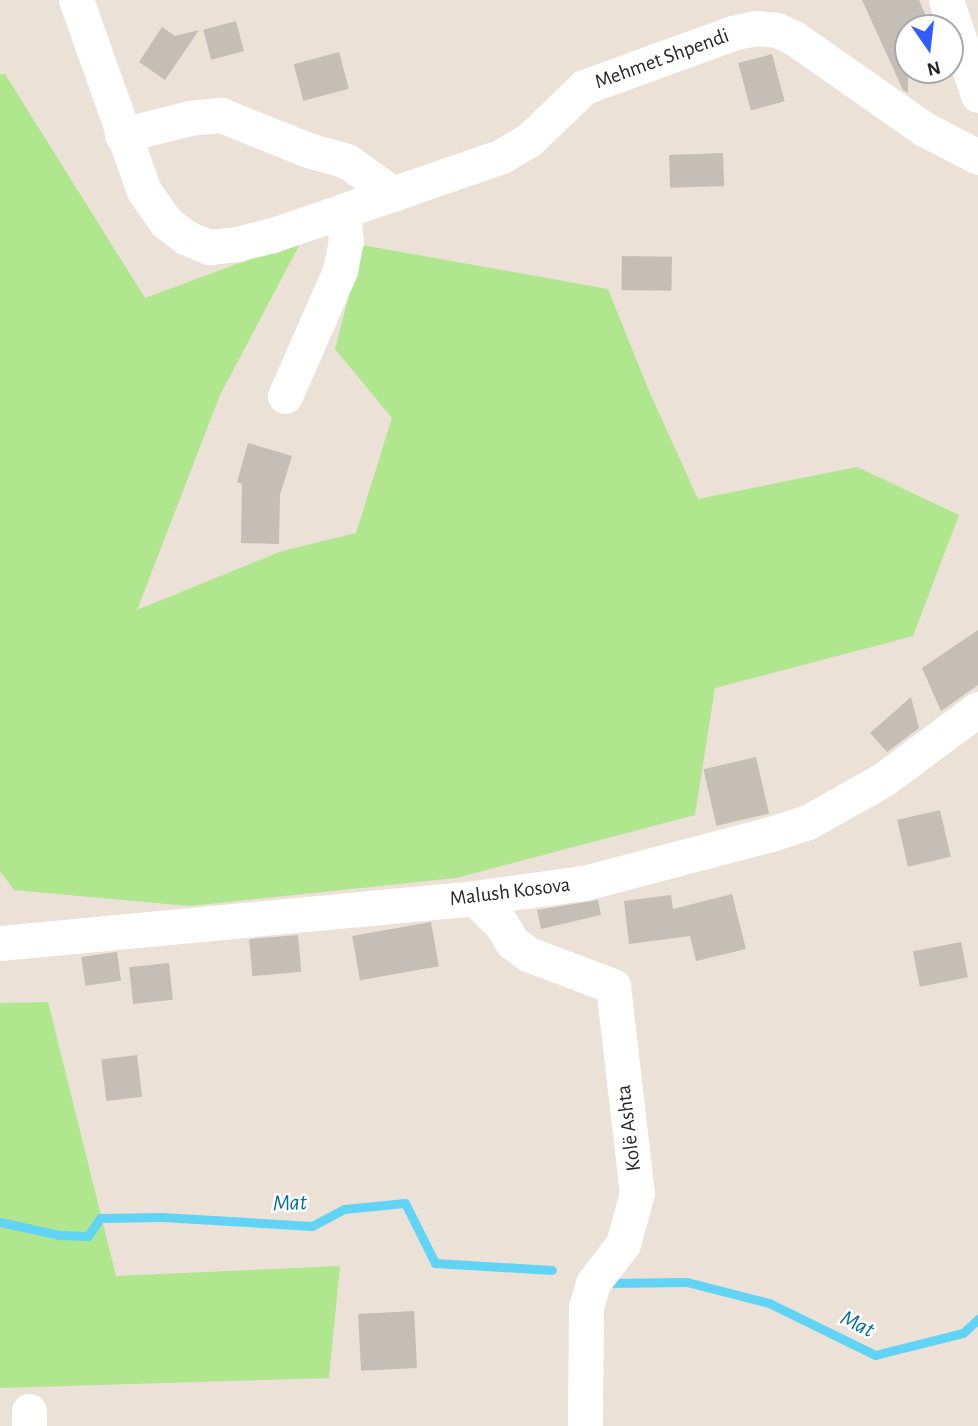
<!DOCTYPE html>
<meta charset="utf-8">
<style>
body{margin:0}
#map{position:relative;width:978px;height:1426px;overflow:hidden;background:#ebe1d6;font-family:"Alegreya Sans",sans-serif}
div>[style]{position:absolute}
.green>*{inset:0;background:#afe68e}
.stream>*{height:9px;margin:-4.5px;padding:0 4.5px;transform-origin:4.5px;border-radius:4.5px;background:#61d3f5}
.building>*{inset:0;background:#c5beb6;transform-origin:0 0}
.minor>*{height:35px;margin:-17.5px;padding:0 17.5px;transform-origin:17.5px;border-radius:17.5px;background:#fff}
span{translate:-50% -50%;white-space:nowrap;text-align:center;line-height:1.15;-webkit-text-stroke:5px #fff;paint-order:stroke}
.street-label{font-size:21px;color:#262626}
.water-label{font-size:23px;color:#056d9b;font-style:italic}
.north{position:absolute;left:894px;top:14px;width:70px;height:70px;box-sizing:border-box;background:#fff;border:2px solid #a8a8a8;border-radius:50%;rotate:166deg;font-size:19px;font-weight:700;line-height:28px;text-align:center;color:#262626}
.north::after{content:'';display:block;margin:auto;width:24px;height:32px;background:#2f5dff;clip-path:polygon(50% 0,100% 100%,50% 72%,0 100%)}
</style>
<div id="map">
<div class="green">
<div style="clip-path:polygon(0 74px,5px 74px,145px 298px,302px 240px,220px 395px,137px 610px,282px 551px,356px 533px,392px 418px,335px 349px,362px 245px,608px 289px,649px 391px,698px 499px,857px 467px,959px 515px,913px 636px,715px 688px,695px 815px,456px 878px,189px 906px,14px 890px,0 871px)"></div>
<div style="clip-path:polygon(48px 1002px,116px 1276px,340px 1266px,329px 1378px,0 1388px,0 1003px)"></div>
</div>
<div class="stream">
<div style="left:0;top:1222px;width:60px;rotate:12.4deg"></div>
<div style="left:59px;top:1235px;width:29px;rotate:2deg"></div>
<div style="left:88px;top:1236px;width:22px;rotate:-56deg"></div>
<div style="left:100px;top:1218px;width:62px;rotate:-0.9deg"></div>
<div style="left:162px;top:1217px;width:150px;rotate:3.4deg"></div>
<div style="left:312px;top:1226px;width:36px;rotate:-28deg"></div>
<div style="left:344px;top:1209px;width:61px;rotate:-5.6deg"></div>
<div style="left:405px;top:1203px;width:67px;rotate:63.4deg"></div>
<div style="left:435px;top:1263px;width:117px;rotate:3.4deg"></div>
<div style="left:605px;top:1283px;width:82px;rotate:-0.7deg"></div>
<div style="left:687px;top:1282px;width:85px;rotate:14.4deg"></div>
<div style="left:769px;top:1303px;width:118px;rotate:26.1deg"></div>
<div style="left:875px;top:1355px;width:91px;rotate:-14deg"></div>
<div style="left:963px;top:1333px;width:21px;rotate:-43deg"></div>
</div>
<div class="building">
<div style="clip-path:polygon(862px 0,919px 0,931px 28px,908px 28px,908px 93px,903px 90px)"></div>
<div style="left:236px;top:21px;width:31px;height:34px;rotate:75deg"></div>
<div style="clip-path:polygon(162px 27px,175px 36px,199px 30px,165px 80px,139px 62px)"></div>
<div style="left:339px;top:52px;width:38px;height:47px;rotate:75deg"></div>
<div style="left:772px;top:54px;width:49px;height:35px;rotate:75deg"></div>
<div style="left:723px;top:153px;width:33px;height:54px;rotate:88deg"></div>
<div style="left:622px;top:256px;width:50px;height:34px;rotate:1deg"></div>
<div style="clip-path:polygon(248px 443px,292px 456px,280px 495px,279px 544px,241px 543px,242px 484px,237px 482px)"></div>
<div style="clip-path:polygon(978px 630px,978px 685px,941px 711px,922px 668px)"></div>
<div style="clip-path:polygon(911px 697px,919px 728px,887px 752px,870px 733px)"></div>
<div style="left:756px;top:757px;width:58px;height:54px;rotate:77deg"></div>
<div style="left:940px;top:810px;width:48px;height:44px;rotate:77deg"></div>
<div style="clip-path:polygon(732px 894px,746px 949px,696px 961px,690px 936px,629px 944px,624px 901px,671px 895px,673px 909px)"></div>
<div style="clip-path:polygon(598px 900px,601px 915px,541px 929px,537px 910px)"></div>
<div style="left:431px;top:922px;width:45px;height:80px;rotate:80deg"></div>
<div style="left:298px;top:935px;width:37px;height:49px;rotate:85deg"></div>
<div style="left:961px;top:942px;width:36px;height:49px;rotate:79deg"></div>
<div style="left:117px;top:952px;width:29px;height:36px;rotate:82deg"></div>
<div style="left:169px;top:963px;width:37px;height:40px;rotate:84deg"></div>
<div style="left:137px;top:1055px;width:42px;height:36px;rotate:83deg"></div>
<div style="left:414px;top:1311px;width:57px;height:56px;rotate:87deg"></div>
</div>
<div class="minor">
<div style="left:76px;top:0;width:203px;rotate:70.4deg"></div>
<div style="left:144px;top:191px;width:38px;rotate:55deg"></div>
<div style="left:166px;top:222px;width:24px;rotate:38deg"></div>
<div style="left:185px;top:237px;width:26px;rotate:23deg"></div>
<div style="left:209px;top:247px;width:28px;rotate:-6deg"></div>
<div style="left:237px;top:244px;width:34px;rotate:-14deg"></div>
<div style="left:270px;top:236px;width:245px;rotate:-19deg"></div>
<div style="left:502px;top:156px;width:31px;rotate:-31deg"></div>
<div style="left:529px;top:140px;width:76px;rotate:-43.9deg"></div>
<div style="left:584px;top:87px;width:158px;rotate:-20deg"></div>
<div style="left:732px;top:33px;width:24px;rotate:-12deg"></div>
<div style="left:755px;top:28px;width:22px;rotate:5deg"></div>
<div style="left:777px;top:30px;width:19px;rotate:25deg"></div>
<div style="left:794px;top:38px;width:159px;rotate:35deg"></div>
<div style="left:924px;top:129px;width:61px;rotate:27.4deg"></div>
<div style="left:946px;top:0;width:100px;rotate:71.4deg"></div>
<div style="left:122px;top:135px;width:70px;rotate:-14deg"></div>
<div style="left:190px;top:118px;width:31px;rotate:-6deg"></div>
<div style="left:221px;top:115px;width:94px;rotate:21.9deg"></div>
<div style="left:308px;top:150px;width:41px;rotate:15.8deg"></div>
<div style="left:347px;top:161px;width:57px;rotate:35.7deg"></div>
<div style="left:285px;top:396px;width:137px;rotate:-66.3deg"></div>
<div style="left:340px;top:271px;width:31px;rotate:-79deg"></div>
<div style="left:346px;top:241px;width:30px;rotate:-96deg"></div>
<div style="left:474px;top:898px;width:39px;rotate:44deg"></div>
<div style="left:502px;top:925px;width:20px;rotate:60deg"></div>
<div style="left:512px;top:942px;width:20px;rotate:37deg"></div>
<div style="left:528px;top:954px;width:91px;rotate:20.6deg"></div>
<div style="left:613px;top:986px;width:208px;rotate:83.4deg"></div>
<div style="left:637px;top:1193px;width:53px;rotate:105.4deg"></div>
<div style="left:623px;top:1244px;width:49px;rotate:127.6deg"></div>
<div style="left:593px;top:1283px;width:25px;rotate:106deg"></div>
<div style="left:586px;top:1307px;width:119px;rotate:90.5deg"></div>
<div style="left:0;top:943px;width:476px;rotate:-5.4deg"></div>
<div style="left:474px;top:898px;width:111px;rotate:-7.8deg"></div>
<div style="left:584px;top:883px;width:193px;rotate:-14.7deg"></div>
<div style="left:771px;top:834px;width:39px;rotate:-18deg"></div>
<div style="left:808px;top:822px;width:87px;rotate:-29.5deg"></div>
<div style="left:884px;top:779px;width:117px;rotate:-36.7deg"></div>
<div style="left:29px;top:1411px;width:15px;rotate:90deg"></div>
</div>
<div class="street-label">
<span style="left:662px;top:59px;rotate:-20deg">Mehmet Shpendi</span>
<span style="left:510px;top:892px;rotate:-7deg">Malush Kosova</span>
<span style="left:629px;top:1128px;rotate:-97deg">Kolë Ashta</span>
</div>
<div class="water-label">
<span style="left:290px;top:1204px;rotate:-2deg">Mat</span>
<span style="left:857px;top:1325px;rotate:26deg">Mat</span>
</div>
<div class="north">N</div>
</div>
